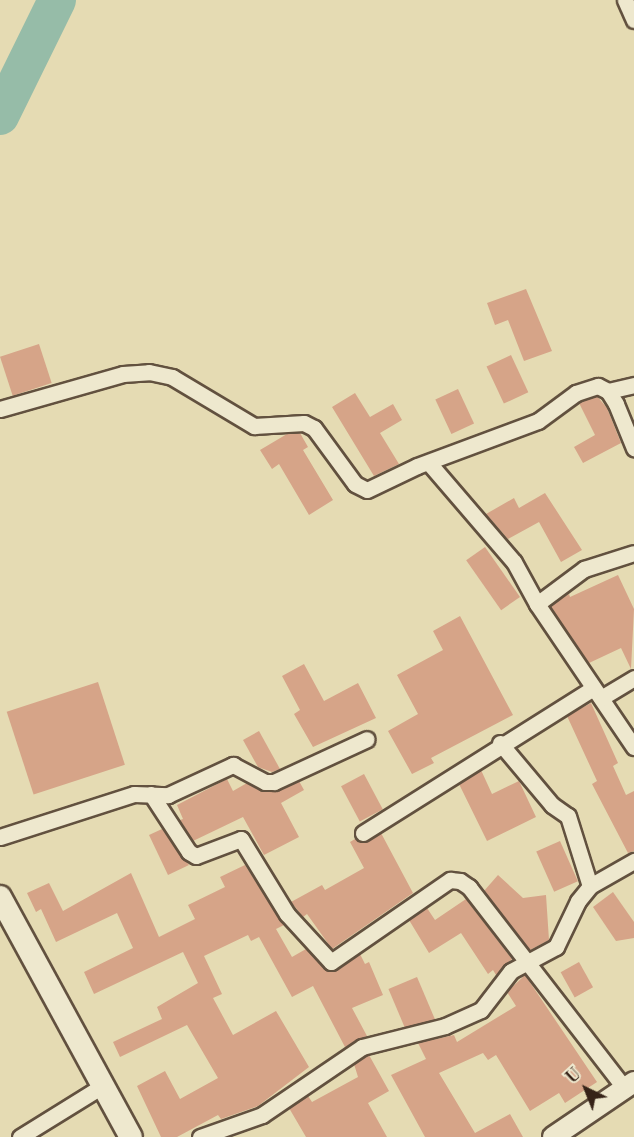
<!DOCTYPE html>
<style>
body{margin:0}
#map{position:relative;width:634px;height:1137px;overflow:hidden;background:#e5dbb3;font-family:"Libre Bodoni",serif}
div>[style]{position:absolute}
.river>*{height:38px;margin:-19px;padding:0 19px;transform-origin:19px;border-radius:19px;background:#96bca8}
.building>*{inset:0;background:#d6a488;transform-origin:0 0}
.roads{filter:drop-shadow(2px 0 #62513f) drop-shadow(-2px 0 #62513f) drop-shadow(0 2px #62513f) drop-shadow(0 -2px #62513f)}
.minor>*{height:15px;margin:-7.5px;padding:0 7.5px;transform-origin:7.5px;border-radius:7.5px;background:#eee8ce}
.tertiary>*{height:20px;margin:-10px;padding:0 10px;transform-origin:10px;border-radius:10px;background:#eee8ce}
.secondary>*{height:22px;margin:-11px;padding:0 11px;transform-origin:11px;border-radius:11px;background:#eee8ce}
span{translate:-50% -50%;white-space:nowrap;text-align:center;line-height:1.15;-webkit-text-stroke:6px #eee8ce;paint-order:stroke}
.north{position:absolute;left:556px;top:1059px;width:60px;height:60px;-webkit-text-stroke:4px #eee8ce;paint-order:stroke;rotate:317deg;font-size:16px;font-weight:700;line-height:24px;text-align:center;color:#362318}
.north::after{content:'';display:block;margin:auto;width:21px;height:27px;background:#362318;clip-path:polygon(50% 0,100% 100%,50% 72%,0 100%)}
</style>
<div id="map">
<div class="river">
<div style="left:0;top:116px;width:129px;rotate:-63.8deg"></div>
</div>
<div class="building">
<div style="clip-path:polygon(526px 289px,552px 351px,524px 361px,508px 320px,495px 325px,487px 303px)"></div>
<div style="left:39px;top:344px;width:41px;height:41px;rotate:72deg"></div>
<div style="left:511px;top:355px;width:41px;height:27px;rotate:65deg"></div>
<div style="left:458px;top:389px;width:38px;height:25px;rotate:65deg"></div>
<div style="clip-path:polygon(355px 393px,370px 417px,393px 404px,402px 420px,380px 433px,399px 464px,374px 476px,332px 407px)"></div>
<div style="clip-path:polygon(597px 396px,607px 408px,621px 443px,583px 463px,574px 447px,595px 435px,579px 403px)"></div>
<div style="clip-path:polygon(300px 433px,308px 447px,303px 450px,333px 500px,309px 515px,279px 464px,272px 469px,260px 450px,287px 434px)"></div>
<div style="clip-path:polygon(545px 493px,582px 550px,561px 562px,539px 522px,508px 539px,486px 514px,514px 498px,519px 508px)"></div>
<div style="left:485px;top:547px;width:61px;height:23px;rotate:55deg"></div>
<div style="clip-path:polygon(618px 575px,634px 609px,631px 669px,621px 648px,589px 663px,550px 606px,569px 594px,570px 597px)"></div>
<div style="clip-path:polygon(460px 616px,513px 715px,431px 758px,434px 763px,412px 774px,388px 731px,418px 714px,397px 675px,443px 650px,433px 631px)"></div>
<div style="clip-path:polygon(304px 664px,324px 701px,358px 683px,376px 718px,313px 747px,294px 714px,300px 710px,282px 676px)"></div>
<div style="left:98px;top:682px;width:87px;height:96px;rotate:72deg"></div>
<div style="clip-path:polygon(591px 703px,618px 763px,613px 766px,626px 795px,634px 791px,634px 851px,628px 853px,592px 784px,597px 781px,567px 716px)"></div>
<div style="clip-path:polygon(259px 731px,280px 769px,272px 772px,258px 767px,243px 740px)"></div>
<div style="clip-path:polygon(481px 770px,492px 794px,519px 781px,536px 817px,487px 841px,459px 784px)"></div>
<div style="left:364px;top:774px;width:40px;height:26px;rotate:62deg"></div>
<div style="clip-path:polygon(227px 779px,233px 791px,247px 783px,265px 792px,278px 791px,299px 781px,304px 790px,281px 803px,299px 837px,264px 855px,243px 817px,193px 841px,180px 820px,183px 819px,177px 805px)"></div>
<div style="clip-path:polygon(162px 829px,189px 865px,168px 875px,149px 835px)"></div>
<div style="clip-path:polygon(381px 833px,413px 893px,332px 949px,307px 914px,303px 917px,291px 902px,322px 885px,325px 890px,364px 868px,350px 842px,355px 839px,364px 843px)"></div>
<div style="left:560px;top:841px;width:44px;height:26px;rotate:66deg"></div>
<div style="clip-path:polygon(245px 865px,284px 925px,276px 929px,292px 957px,306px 949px,332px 972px,360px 954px,365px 964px,369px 962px,383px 995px,352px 1008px,367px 1036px,345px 1047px,313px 986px,292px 997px,259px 937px,251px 941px,248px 935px,204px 956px,222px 994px,213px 998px,233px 1035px,276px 1011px,309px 1067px,258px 1106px,221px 1119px,218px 1115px,177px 1137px,161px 1137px,137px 1086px,165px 1071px,180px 1099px,218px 1078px,187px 1025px,120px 1057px,113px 1042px,162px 1019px,157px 1007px,198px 983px,183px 952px,94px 994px,84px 972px,133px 948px,117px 913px,56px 942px,41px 909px,36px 912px,27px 893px,49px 883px,63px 911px,131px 873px,159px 937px,195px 919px,188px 905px,225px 887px,220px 877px)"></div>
<div style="clip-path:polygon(498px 875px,523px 898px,546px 895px,549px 940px,530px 950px,484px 891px)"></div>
<div style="clip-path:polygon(613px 892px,634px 922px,634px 938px,616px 941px,593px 907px)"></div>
<div style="clip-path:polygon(466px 899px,512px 959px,496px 975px,493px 970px,488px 974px,461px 933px,429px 953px,409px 920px,427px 908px,435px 920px)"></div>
<div style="left:579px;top:962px;width:29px;height:21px;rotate:61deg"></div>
<div style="clip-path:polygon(525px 975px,597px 1082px,565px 1103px,559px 1093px,530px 1111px,496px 1055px,488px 1060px,483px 1053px,439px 1073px,475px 1133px,510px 1114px,523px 1137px,425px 1137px,391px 1075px,426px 1059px,418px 1043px,454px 1035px,457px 1042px,516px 1006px,507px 992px)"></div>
<div style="left:417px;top:977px;width:46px;height:31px;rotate:67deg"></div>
<div style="clip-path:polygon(369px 1055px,389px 1091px,368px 1103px,387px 1137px,306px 1137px,289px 1108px,308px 1096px,312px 1102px,358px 1077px,354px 1064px)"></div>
</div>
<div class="roads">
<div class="minor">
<div style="left:625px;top:0;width:22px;rotate:66deg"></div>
<div style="left:608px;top:391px;width:27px;rotate:-13deg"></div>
<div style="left:0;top:409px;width:128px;rotate:-15.9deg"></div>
<div style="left:123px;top:374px;width:26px;rotate:-4deg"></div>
<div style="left:149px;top:372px;width:24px;rotate:12deg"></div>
<div style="left:172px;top:377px;width:96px;rotate:30.9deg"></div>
<div style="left:254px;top:426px;width:50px;rotate:-3.4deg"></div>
<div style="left:304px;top:423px;width:11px;rotate:27deg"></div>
<div style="left:314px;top:428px;width:69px;rotate:53.8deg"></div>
<div style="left:355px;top:484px;width:13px;rotate:27deg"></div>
<div style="left:367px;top:490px;width:55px;rotate:-25.6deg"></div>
<div style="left:417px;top:466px;width:129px;rotate:-20.4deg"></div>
<div style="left:538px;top:421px;width:47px;rotate:-36.4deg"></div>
<div style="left:576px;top:393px;width:23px;rotate:-18deg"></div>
<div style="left:598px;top:386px;width:11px;rotate:27deg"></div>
<div style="left:608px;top:391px;width:15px;rotate:58deg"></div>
<div style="left:616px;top:404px;width:48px;rotate:67.8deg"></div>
<div style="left:429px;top:463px;width:130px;rotate:49.4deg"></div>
<div style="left:514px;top:562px;width:48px;rotate:61.3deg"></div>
<div style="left:537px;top:604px;width:173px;rotate:55.9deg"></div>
<div style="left:537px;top:604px;width:59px;rotate:-36.7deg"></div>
<div style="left:584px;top:569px;width:52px;rotate:-17.7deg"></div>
<div style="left:601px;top:698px;width:39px;rotate:-31deg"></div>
<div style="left:500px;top:743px;width:81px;rotate:50deg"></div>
<div style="left:552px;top:805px;width:19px;rotate:35deg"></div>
<div style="left:568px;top:816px;width:73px;rotate:72.6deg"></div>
<div style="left:151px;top:794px;width:69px;rotate:56.8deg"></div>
<div style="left:189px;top:852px;width:8px;rotate:30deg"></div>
<div style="left:196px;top:856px;width:48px;rotate:-20.7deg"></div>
<div style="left:241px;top:839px;width:88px;rotate:58.5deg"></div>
<div style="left:287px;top:914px;width:65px;rotate:47.5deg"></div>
<div style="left:331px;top:962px;width:145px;rotate:-34.6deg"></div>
<div style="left:450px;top:880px;width:10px;rotate:6deg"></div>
<div style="left:460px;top:881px;width:11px;rotate:34deg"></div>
<div style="left:469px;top:887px;width:255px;rotate:52.3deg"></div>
<div style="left:363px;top:833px;width:272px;rotate:-32.2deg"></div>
<div style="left:0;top:837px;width:141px;rotate:-17.8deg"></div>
<div style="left:134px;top:794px;width:34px;rotate:2deg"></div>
<div style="left:168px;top:795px;width:72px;rotate:-24.8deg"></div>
<div style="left:233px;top:765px;width:36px;rotate:28deg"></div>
<div style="left:265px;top:782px;width:9px"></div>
<div style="left:274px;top:782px;width:102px;rotate:-24.8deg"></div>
<div style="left:20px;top:1137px;width:99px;rotate:-31.8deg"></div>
<div style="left:200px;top:1137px;width:66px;rotate:-19.5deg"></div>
<div style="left:262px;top:1115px;width:121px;rotate:-34.2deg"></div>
<div style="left:362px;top:1047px;width:86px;rotate:-14.2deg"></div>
<div style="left:445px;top:1026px;width:39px;rotate:-24deg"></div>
<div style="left:481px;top:1010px;width:49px;rotate:-52.4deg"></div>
<div style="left:511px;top:971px;width:51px;rotate:-28.1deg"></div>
<div style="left:556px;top:947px;width:51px;rotate:-64.4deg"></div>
<div style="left:578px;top:901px;width:19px;rotate:-51deg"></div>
<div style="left:590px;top:886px;width:51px;rotate:-29.6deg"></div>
</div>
<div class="tertiary">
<div style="left:553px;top:1137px;width:98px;rotate:-34.2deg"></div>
</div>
<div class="secondary">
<div style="left:0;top:897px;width:273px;rotate:61.4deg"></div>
</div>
</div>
<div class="north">U</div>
</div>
